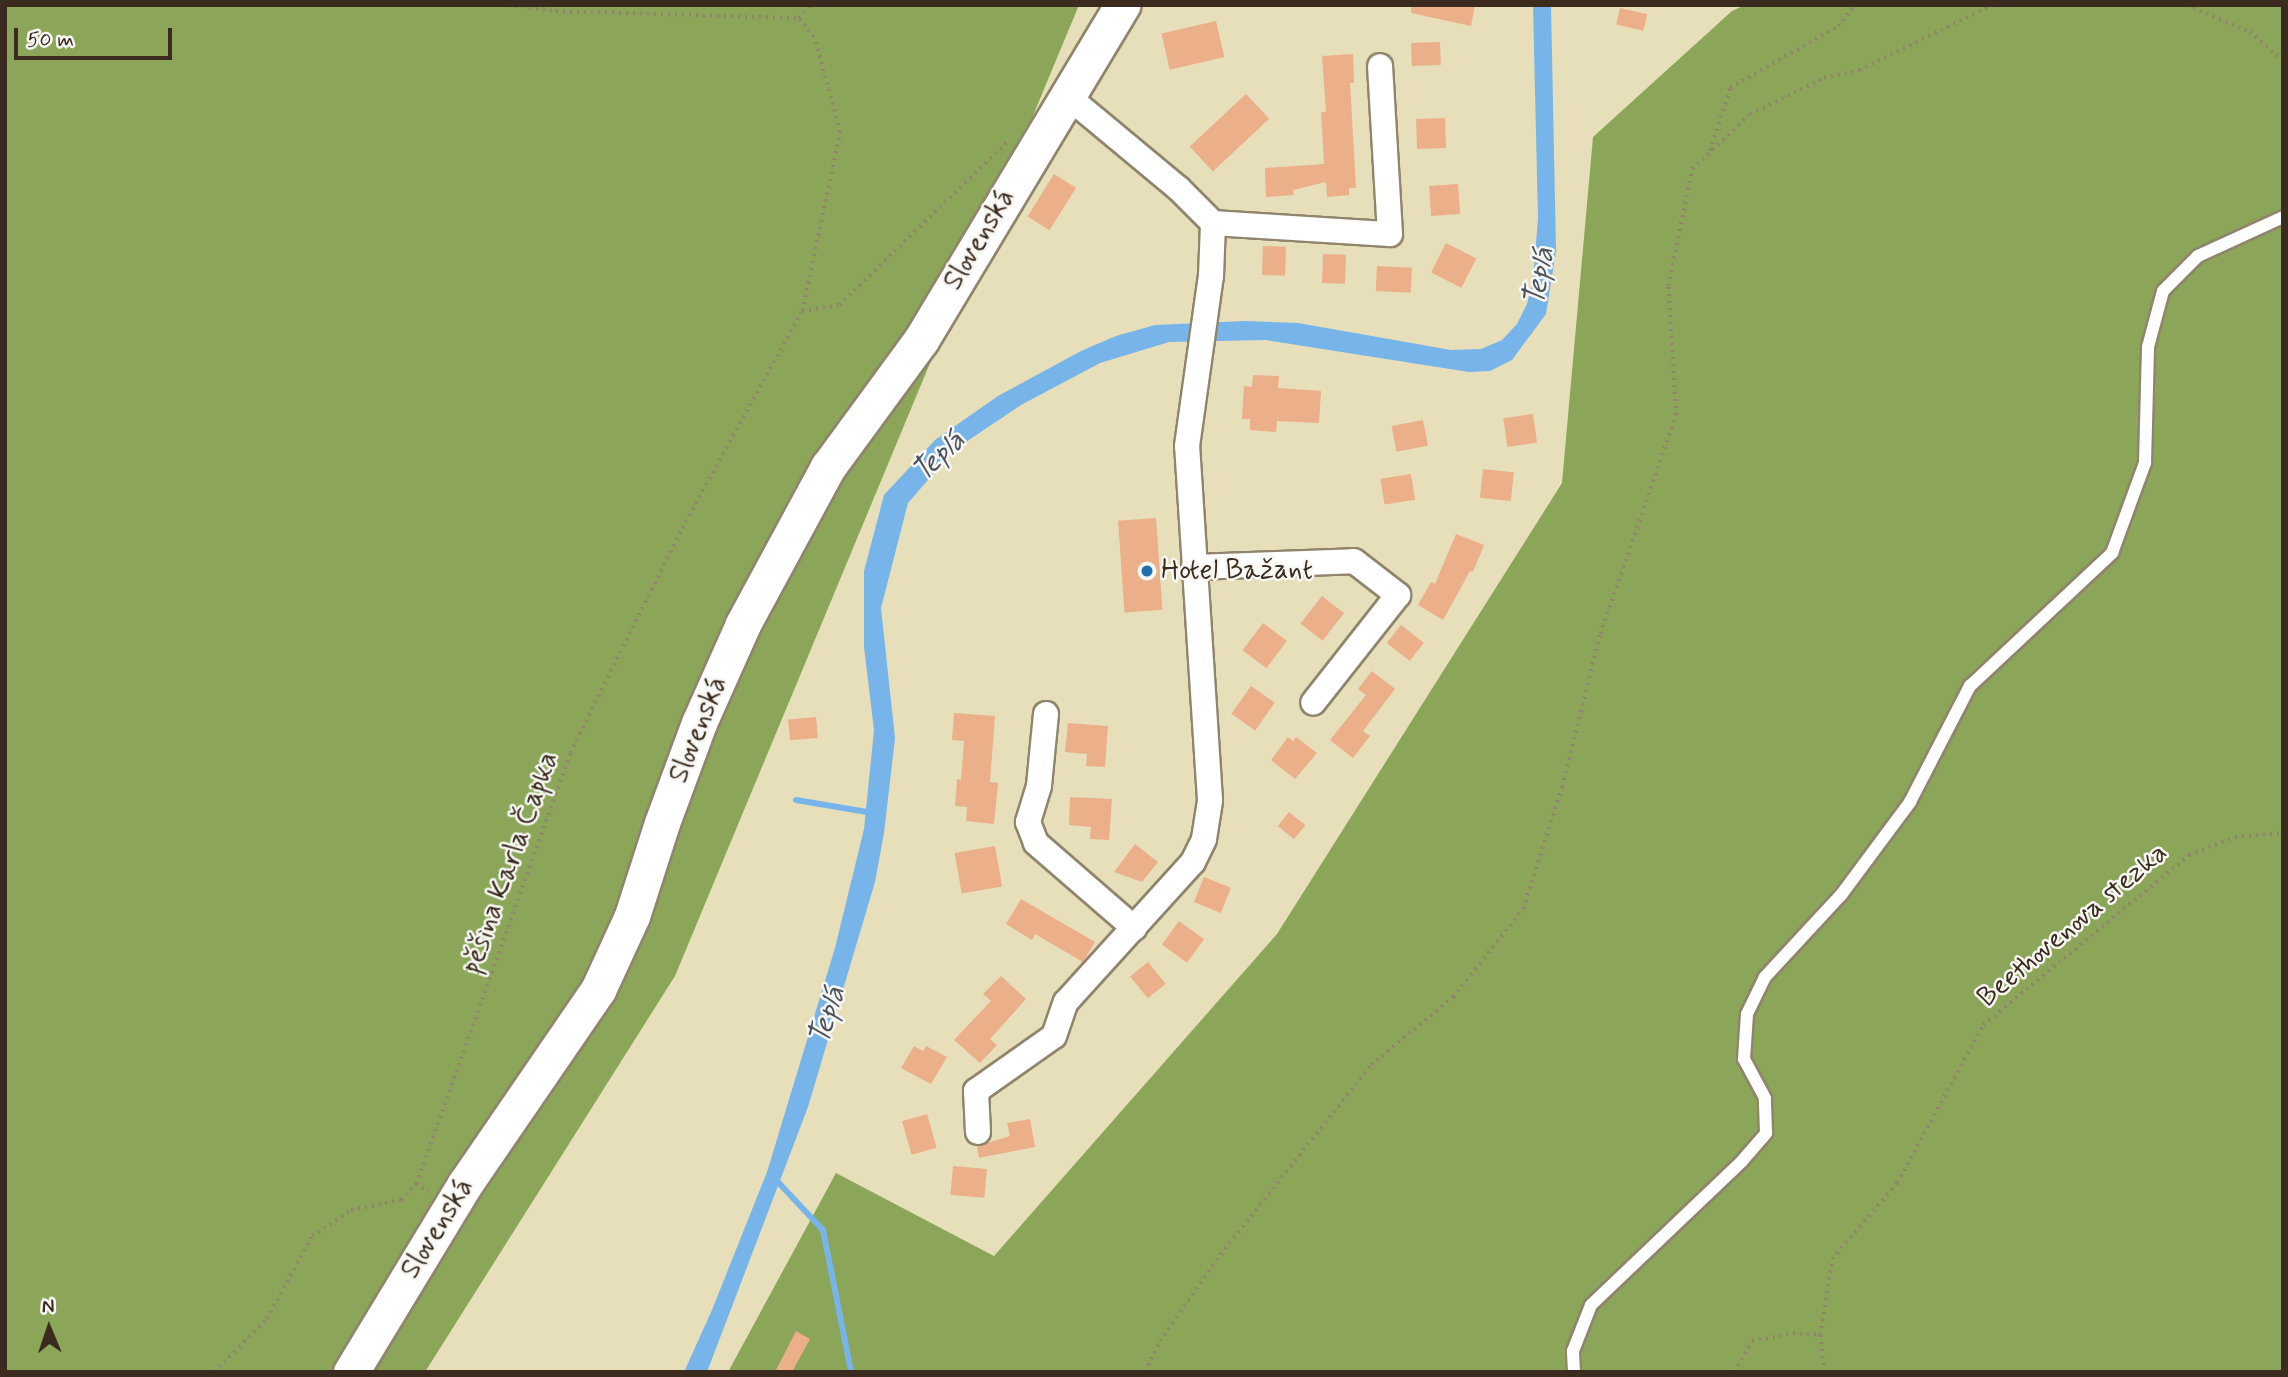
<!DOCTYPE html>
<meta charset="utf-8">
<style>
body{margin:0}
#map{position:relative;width:2288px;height:1377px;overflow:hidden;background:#e6dfba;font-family:Mynerve,sans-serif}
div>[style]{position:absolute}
.forest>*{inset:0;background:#8ba658}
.water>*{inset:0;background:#77b4e9}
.stream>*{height:6px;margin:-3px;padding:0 3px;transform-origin:3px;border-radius:3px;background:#77b4e9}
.building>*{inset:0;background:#ebaf8a;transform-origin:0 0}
.path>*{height:3.5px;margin-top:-1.75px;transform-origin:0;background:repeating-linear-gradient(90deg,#90846c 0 2px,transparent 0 7px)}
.roads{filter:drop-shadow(2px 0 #90846c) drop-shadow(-2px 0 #90846c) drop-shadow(0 2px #90846c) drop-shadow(0 -2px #90846c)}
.lane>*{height:12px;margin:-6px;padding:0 6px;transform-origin:6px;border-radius:6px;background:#fff}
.street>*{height:24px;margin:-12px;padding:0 12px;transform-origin:12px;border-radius:12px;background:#fff}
.secondary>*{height:35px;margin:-17.5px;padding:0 17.5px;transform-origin:17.5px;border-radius:17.5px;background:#fff}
.dots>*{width:19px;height:19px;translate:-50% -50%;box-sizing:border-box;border:4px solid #f6f6f2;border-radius:50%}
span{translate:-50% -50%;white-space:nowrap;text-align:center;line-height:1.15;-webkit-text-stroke:5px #f6f6f2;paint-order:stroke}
.street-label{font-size:28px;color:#3b2a1e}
.poi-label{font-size:28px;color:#3b2a1e}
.left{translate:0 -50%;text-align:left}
.water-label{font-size:30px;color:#4d535b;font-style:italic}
.frame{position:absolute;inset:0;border:7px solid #3b2a1e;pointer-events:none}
.north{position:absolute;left:14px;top:1293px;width:70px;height:70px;-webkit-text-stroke:5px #f6f6f2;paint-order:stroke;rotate:358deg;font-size:19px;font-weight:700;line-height:28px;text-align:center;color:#3b2a1e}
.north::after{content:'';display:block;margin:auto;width:24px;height:32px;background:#3b2a1e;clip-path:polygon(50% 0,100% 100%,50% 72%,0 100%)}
.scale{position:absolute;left:14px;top:28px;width:158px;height:32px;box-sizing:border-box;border:4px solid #3b2a1e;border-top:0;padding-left:9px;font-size:21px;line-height:24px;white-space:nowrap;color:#3b2a1e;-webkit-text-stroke:5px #f6f6f2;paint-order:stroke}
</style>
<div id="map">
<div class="forest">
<div style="clip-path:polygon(5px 5px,1079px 5px,675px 976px,425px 1372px,5px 1372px)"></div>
<div style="clip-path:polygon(1745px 5px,2283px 5px,2283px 1372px,728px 1372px,836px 1173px,994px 1256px,1277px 934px,1562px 483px,1593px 137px,1732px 11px)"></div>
</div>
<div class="water">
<div style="clip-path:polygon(1533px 5px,1551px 5px,1556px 251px,1546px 314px,1512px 360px,1490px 371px,1469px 372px,1266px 340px,1169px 342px,1100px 363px,1021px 405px,954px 450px,908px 503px,881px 608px,895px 738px,884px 833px,875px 882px,808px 1107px,707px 1372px,684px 1372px,712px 1310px,767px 1172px,835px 948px,864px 829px,874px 730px,864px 647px,864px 571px,884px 495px,935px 440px,998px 396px,1081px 351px,1116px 336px,1155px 325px,1245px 321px,1298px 323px,1451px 350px,1481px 349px,1502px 340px,1517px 324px,1527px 304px,1533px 279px,1538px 219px)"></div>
</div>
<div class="stream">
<div style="left:796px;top:800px;width:78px;rotate:9.6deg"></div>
<div style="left:776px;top:1180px;width:69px;rotate:46.8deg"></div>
<div style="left:823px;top:1230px;width:145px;rotate:78.8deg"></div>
</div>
<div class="building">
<div style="clip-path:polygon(1411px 5px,1475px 5px,1471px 26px,1411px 13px)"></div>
<div style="left:1620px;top:8px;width:28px;height:17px;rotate:13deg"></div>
<div style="left:1216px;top:21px;width:37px;height:56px;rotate:77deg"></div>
<div style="left:1440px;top:42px;width:23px;height:29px;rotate:88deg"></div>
<div style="clip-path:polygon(1353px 54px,1354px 83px,1350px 83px,1356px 188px,1349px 188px,1349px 195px,1327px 197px,1326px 182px,1293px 190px,1294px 195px,1266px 197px,1265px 168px,1324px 164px,1321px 112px,1326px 112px,1322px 56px)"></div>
<div style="left:1246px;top:94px;width:34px;height:77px;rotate:47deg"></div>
<div style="left:1445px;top:118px;width:30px;height:29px;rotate:88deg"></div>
<div style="left:1054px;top:174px;width:26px;height:50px;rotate:32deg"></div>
<div style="left:1458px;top:184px;width:30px;height:29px;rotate:86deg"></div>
<div style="left:1446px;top:243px;width:34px;height:33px;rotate:27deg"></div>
<div style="left:1263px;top:246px;width:23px;height:29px;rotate:2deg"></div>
<div style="left:1323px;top:254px;width:23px;height:29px;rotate:2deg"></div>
<div style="left:1377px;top:266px;width:35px;height:25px;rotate:3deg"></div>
<div style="clip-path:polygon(1253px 375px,1279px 376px,1278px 388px,1321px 391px,1319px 423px,1277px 421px,1276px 432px,1250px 430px,1250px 419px,1242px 419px,1244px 386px,1252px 387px)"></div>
<div style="left:1533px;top:414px;width:29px;height:30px;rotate:82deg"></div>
<div style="left:1423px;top:420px;width:26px;height:32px;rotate:79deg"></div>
<div style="left:1483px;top:469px;width:31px;height:29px;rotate:6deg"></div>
<div style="left:1411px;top:474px;width:26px;height:31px;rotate:81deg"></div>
<div style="left:1156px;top:518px;width:92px;height:38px;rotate:86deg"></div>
<div style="clip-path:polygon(1456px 534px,1484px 545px,1473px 572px,1470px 571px,1443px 620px,1418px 605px,1431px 582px,1435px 584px)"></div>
<div style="left:1322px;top:596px;width:28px;height:35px;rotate:38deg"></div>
<div style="left:1263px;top:623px;width:30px;height:34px;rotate:37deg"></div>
<div style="left:1401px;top:625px;width:29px;height:23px;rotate:38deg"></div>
<div style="clip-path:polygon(1372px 671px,1395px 689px,1363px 731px,1370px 736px,1353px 758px,1330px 740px,1366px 695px,1358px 689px)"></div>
<div style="left:1251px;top:686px;width:29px;height:34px;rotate:35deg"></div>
<div style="clip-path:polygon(954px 713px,995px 716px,990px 782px,998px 783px,994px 824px,966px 821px,967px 807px,955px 806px,957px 779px,961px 780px,964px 741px,952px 740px)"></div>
<div style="left:816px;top:717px;width:21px;height:28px;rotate:85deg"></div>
<div style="clip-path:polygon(1068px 723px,1108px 726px,1105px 767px,1086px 766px,1087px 754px,1065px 752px)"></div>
<div style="clip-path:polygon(1288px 737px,1293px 741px,1296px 737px,1317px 753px,1295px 779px,1271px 760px)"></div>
<div style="clip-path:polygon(1070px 797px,1112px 799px,1109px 840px,1090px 839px,1091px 827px,1069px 825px)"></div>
<div style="left:1289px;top:812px;width:21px;height:18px;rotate:39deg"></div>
<div style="clip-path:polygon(1135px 844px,1158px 862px,1142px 882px,1114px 872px)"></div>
<div style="left:995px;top:846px;width:41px;height:41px;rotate:80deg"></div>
<div style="left:1204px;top:877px;width:29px;height:27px;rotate:22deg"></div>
<div style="clip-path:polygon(1021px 899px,1095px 942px,1083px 962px,1035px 934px,1032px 940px,1006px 924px)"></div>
<div style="left:1179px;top:921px;width:31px;height:29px;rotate:36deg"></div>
<div style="left:1148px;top:962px;width:28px;height:23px;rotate:51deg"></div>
<div style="clip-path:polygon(1001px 976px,1026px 999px,990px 1039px,997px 1045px,980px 1063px,954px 1040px,991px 1001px,983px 994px)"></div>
<div style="clip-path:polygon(914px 1046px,923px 1051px,926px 1046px,947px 1057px,931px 1084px,901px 1068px)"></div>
<div style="left:927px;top:1114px;width:35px;height:26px;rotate:74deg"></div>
<div style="clip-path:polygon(1030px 1119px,1035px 1147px,979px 1158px,977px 1146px,1010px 1136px,1007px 1123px)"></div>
<div style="left:953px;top:1166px;width:34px;height:29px;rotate:5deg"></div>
<div style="clip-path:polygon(796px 1331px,810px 1339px,792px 1372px,775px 1372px)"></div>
</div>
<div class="path">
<div style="left:508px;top:5px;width:48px;rotate:7.1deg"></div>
<div style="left:556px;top:11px;width:242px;rotate:1.7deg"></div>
<div style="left:2187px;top:5px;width:69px;rotate:23.2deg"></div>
<div style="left:2250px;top:32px;width:43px;rotate:40.3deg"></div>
<div style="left:1710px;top:151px;width:66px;rotate:-72.4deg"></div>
<div style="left:1730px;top:88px;width:125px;rotate:-29.9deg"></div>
<div style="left:1838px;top:26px;width:27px;rotate:-51deg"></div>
<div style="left:802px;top:311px;width:37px;rotate:-9deg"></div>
<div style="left:839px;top:305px;width:233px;rotate:-44.1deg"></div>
<div style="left:416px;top:1184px;width:15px;rotate:32deg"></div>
<div style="left:214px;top:1372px;width:75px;rotate:-45deg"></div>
<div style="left:267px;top:1319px;width:94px;rotate:-61.5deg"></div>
<div style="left:312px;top:1236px;width:47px;rotate:-33.7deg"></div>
<div style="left:351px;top:1210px;width:51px;rotate:-11.3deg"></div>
<div style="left:401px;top:1200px;width:22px;rotate:-47deg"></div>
<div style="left:416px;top:1184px;width:458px;rotate:-70.3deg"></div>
<div style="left:570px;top:753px;width:251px;rotate:-63.5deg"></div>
<div style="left:682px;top:528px;width:248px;rotate:-61.1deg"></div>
<div style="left:802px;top:311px;width:183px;rotate:-78deg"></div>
<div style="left:840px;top:132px;width:98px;rotate:-105.3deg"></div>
<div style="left:814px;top:37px;width:25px;rotate:-130deg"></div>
<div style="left:798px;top:18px;width:18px;rotate:-47deg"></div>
<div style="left:1145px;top:1372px;width:34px;rotate:-64deg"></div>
<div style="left:1160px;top:1341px;width:98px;rotate:-55.3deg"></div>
<div style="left:1216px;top:1260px;width:249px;rotate:-51.5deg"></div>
<div style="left:1371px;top:1065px;width:107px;rotate:-39.7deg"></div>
<div style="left:1453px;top:997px;width:112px;rotate:-51.5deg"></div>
<div style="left:1523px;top:909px;width:128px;rotate:-72.3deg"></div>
<div style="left:1562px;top:787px;width:158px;rotate:-76.1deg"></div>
<div style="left:1600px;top:634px;width:232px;rotate:-70.9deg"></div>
<div style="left:1676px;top:415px;width:129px;rotate:-93.5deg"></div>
<div style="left:1668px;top:286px;width:119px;rotate:-78.4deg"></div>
<div style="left:1692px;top:169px;width:80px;rotate:-43.5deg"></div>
<div style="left:1750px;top:114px;width:82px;rotate:-25.9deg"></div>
<div style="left:1824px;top:78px;width:36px;rotate:-13deg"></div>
<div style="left:1859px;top:70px;width:148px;rotate:-26deg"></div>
<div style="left:1734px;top:1372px;width:36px;rotate:-60deg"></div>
<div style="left:1752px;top:1341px;width:42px;rotate:-11deg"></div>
<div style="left:1793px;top:1333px;width:27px;rotate:4deg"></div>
<div style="left:1824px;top:1372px;width:37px;rotate:-96deg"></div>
<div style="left:1820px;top:1335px;width:77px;rotate:-81deg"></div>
<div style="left:1832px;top:1259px;width:100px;rotate:-49.5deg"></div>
<div style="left:1897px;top:1183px;width:180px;rotate:-61.4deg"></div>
<div style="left:1983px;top:1025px;width:267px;rotate:-39.5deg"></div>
<div style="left:2189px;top:855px;width:49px;rotate:-21.4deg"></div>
<div style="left:2235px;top:837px;width:48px;rotate:-4.8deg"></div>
</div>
<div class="roads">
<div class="lane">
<div style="left:1574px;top:1372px;width:21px;rotate:-93deg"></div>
<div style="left:1573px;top:1351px;width:49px;rotate:-68.6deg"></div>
<div style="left:1591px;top:1305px;width:209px;rotate:-43.6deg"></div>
<div style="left:1742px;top:1161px;width:37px;rotate:-49deg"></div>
<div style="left:1766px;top:1133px;width:35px;rotate:-92deg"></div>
<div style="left:1765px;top:1098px;width:44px;rotate:-118.3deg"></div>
<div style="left:1744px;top:1059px;width:45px;rotate:-86.2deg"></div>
<div style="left:1747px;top:1014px;width:41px;rotate:-64.1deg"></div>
<div style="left:1765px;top:977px;width:112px;rotate:-47.2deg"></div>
<div style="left:1841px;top:895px;width:116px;rotate:-53.4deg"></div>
<div style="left:1910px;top:802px;width:131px;rotate:-62.7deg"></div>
<div style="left:1970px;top:686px;width:195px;rotate:-43.1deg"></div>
<div style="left:2112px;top:553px;width:96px;rotate:-69.9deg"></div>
<div style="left:2145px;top:463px;width:116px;rotate:-88.5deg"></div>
<div style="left:2148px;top:347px;width:58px;rotate:-75deg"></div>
<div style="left:2163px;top:291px;width:49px;rotate:-45deg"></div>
<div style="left:2198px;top:256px;width:94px;rotate:-24.6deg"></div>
</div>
<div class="street">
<div style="left:1213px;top:223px;width:177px;rotate:3.6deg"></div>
<div style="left:1390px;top:234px;width:168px;rotate:-93.4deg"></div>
<div style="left:1194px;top:567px;width:160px;rotate:-2.1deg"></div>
<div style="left:1354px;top:561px;width:56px;rotate:37.7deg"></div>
<div style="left:1398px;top:595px;width:137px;rotate:128.2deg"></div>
<div style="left:1046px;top:714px;width:72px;rotate:95.6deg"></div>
<div style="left:1039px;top:786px;width:38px;rotate:107deg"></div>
<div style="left:1028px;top:822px;width:22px;rotate:69deg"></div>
<div style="left:1036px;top:843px;width:130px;rotate:40.9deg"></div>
<div style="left:978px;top:1132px;width:41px;rotate:-92.8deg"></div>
<div style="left:976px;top:1091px;width:95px;rotate:-35.2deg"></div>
<div style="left:1054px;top:1036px;width:36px;rotate:-71deg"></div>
<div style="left:1066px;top:1002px;width:189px;rotate:-47.8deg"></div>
<div style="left:1193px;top:862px;width:25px;rotate:-64deg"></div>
<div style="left:1204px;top:839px;width:39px;rotate:-81deg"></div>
<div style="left:1210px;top:800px;width:355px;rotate:-93.7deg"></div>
<div style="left:1187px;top:446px;width:172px;rotate:-82deg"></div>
<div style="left:1211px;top:276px;width:53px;rotate:-87.8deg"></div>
<div style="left:1213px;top:223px;width:49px;rotate:-135deg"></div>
<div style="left:1178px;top:188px;width:144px;rotate:-140.3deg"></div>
</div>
<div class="secondary">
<div style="left:351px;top:1372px;width:220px;rotate:-58.8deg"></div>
<div style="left:465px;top:1184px;width:235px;rotate:-55.6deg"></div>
<div style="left:598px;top:990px;width:81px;rotate:-65.3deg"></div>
<div style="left:632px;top:916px;width:98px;rotate:-72.1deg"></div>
<div style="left:662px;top:823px;width:107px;rotate:-69.7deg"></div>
<div style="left:699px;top:723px;width:108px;rotate:-66deg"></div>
<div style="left:743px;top:624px;width:179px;rotate:-61.6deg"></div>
<div style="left:828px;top:467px;width:157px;rotate:-53.8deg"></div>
<div style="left:921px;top:340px;width:391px;rotate:-59deg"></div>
</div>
</div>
<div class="dots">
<div style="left:1147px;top:571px;background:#1f6fb2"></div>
</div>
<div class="street-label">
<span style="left:980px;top:240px;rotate:-59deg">Slovenská</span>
<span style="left:699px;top:730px;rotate:-68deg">Slovenská</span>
<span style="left:511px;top:863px;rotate:-70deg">pěšina Karla Čapka</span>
<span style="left:2073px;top:926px;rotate:-40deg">Beethovenova stezka</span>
<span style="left:438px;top:1229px;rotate:-58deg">Slovenská</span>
</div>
<div class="poi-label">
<span class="left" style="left:1161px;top:571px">Hotel Bažant</span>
</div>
<div class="water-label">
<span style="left:1540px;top:277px;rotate:-79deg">Teplá</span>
<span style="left:939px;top:457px;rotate:-43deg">Teplá</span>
<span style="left:828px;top:1016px;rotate:-72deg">Teplá</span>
</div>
<div class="frame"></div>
<div class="north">N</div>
<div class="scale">50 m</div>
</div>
